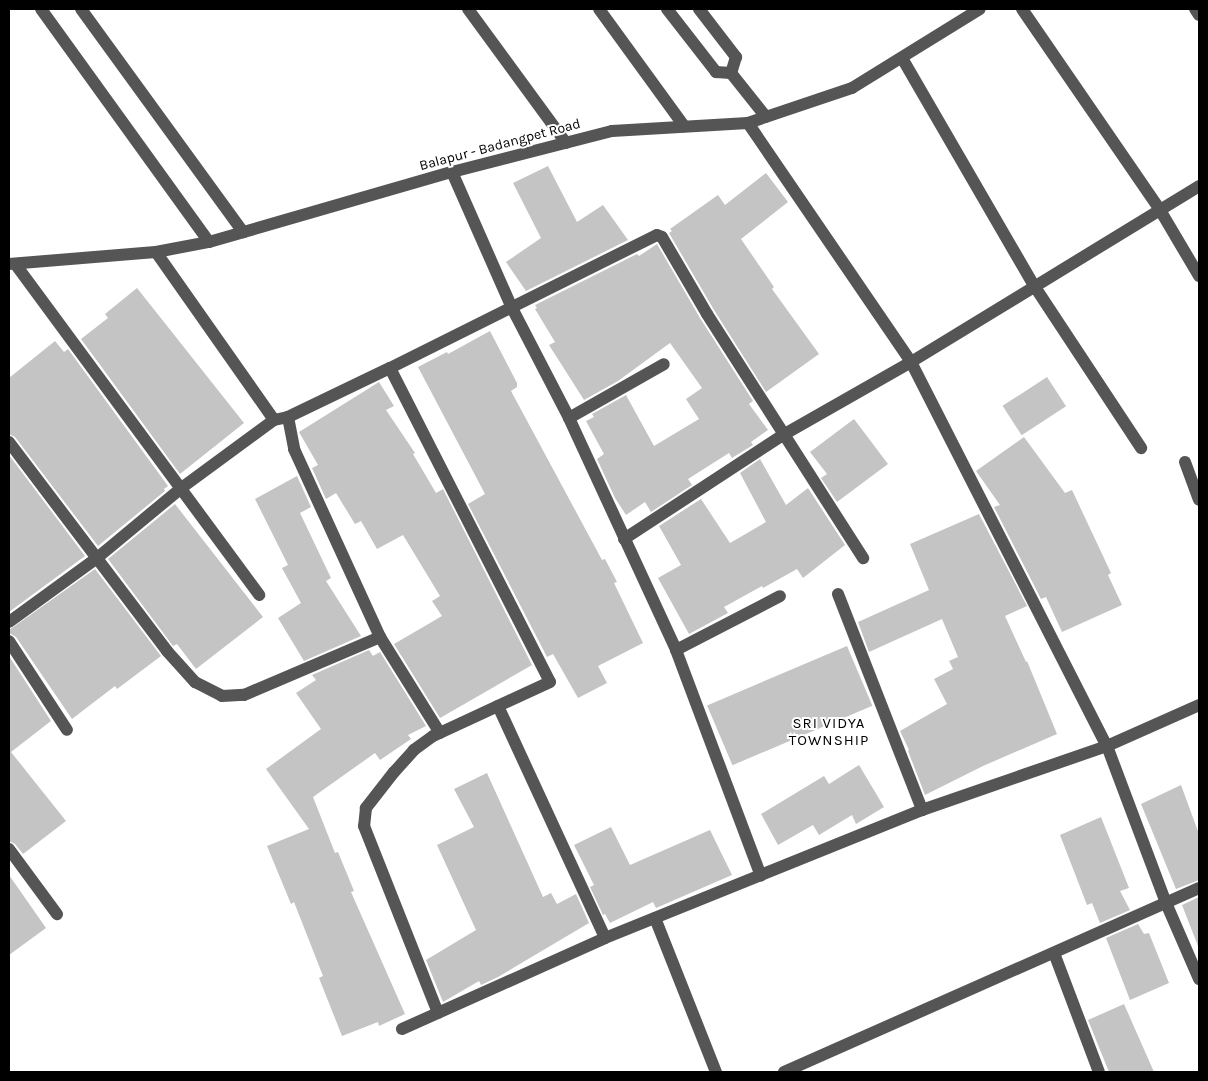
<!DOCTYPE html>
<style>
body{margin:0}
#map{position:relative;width:1208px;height:1081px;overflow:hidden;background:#fff;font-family:Karla,sans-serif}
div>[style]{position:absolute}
.building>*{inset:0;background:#c4c4c4;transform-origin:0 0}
.minor>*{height:12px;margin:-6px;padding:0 6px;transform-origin:6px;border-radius:6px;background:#555}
span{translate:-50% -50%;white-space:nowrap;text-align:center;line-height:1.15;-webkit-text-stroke:4px #fff;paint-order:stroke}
.street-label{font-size:14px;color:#000}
.neighbourhood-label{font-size:15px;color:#000;letter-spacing:1px}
.frame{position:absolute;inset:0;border:10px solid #000;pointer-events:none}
</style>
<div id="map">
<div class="building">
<div style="clip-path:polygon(548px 166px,577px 222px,603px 205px,628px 240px,526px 291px,506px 262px,541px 238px,513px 183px)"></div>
<div style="clip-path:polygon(766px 173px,788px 202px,741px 239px,774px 287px,772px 289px,819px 354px,766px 392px,714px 310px,669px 233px,672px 231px,670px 229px,718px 195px,725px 205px)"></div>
<div style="clip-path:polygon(657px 244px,700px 318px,753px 401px,749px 404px,768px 430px,751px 442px,753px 445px,732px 458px,729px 453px,688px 479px,692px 485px,651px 512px,645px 502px,626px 515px,615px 498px,597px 459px,604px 454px,586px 421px,594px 417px,592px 414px,626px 395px,654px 446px,699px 419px,686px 399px,702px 388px,670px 343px,618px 381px,584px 400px,549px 345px,555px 342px,535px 309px,537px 308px,535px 305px,637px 254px,639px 256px)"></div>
<div style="clip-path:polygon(137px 288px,244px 423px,180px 474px,81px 339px,108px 318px,105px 314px)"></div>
<div style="clip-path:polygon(490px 331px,517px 383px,517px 387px,511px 391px,602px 560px,605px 559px,617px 582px,614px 583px,643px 643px,598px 666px,607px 683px,578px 698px,553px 654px,547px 657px,468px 504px,485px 494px,418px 367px,447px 352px,448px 354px)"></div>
<div style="clip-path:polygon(55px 341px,64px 352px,68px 349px,168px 486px,164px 489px,165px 491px,98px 546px,15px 437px,9px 434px,9px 378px)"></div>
<div style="left:1047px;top:377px;width:35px;height:53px;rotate:57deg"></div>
<div style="clip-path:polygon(379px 382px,394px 406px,386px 410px,415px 453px,413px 454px,436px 493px,443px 489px,532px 665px,440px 718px,394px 644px,442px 616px,432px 601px,440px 596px,403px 535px,377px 549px,361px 521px,355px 524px,336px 493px,326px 499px,312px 468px,318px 465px,299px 432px)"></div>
<div style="clip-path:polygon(854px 419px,888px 464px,837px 502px,821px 478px,827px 474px,810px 452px)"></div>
<div style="clip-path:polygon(1024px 437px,1065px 493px,1072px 490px,1111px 573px,1108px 575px,1122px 605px,1062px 632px,1046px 597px,1041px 599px,994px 507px,1000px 505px,976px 471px)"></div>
<div style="clip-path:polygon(9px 455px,85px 556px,9px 612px)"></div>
<div style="clip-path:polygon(760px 459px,786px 505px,808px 488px,845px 545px,803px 578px,797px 569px,763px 588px,762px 586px,724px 607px,728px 613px,689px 634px,658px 578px,681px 565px,659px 526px,701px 499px,730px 543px,766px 522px,740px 473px)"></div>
<div style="clip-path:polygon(297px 476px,311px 507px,300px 513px,331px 578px,326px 581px,361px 636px,304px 661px,278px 618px,301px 603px,282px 568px,288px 565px,255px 499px)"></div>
<div style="clip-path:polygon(175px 504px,263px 617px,196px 669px,177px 644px,173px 646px,108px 559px)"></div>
<div style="clip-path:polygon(979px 514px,1027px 606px,1005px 616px,1026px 662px,1027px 661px,1057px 734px,983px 766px,925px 795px,908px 751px,909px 750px,900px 731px,947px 704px,934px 679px,953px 669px,949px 661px,958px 657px,942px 619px,869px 652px,858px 622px,929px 590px,910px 544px)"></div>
<div style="clip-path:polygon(95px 569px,161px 656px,117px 689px,115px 686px,72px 719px,16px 637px,9px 633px,9px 630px)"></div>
<div style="left:847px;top:646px;width:65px;height:152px;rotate:67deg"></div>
<div style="clip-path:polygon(369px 650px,373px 656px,380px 652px,426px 726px,408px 735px,411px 739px,380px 760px,375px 753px,313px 797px,335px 853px,338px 852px,354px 891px,351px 892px,405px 1014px,379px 1026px,378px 1022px,342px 1036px,319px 978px,323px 976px,294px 902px,291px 904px,267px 846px,309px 829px,266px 769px,321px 729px,296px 693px,316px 680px,312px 675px)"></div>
<div style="clip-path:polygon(9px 656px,51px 721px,11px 752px,66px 821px,23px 854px,15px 844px,9px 841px)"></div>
<div style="clip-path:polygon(859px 765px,884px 807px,856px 824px,852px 815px,819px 835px,813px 825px,778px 845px,761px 814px,824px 776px,829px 784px)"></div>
<div style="clip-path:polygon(487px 773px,543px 897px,551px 893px,557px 904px,576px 894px,589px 923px,498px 977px,481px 985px,479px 981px,443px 1002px,426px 960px,476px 930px,437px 845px,474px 827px,454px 789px)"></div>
<div style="clip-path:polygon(1181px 785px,1199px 834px,1199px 880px,1176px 889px,1141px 804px)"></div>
<div style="clip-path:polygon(1101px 817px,1129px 888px,1120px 891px,1130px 910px,1100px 923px,1092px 903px,1087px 905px,1060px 835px)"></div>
<div style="clip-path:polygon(611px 827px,630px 865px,710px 830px,732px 875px,656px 908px,653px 902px,610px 923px,605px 914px,603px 915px,590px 887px,594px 885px,574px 845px)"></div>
<div style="clip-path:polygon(9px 875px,46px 928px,9px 955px)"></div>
<div style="clip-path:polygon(1199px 897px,1199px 945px,1198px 946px,1182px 905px)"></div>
<div style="clip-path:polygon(1138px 924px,1144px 934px,1149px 933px,1169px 983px,1130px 1000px,1106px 938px)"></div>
<div style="clip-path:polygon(1124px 1004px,1154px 1072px,1109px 1072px,1088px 1020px)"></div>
</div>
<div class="minor">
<div style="left:41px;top:9px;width:287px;rotate:54.2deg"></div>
<div style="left:81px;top:9px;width:276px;rotate:54deg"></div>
<div style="left:468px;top:9px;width:166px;rotate:53.8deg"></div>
<div style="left:599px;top:9px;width:145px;rotate:54deg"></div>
<div style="left:667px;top:9px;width:80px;rotate:52.1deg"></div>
<div style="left:716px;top:72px;width:15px;rotate:4deg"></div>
<div style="left:699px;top:9px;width:61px;rotate:52.4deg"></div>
<div style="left:736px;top:57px;width:17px;rotate:107deg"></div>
<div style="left:731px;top:73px;width:56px;rotate:51.5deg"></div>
<div style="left:1022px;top:9px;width:244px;rotate:55.5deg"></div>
<div style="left:1160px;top:210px;width:77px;rotate:59.4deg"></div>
<div style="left:1195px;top:9px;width:7px;rotate:56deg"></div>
<div style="left:902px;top:58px;width:265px;rotate:59.9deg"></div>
<div style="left:1035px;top:287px;width:193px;rotate:56.6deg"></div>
<div style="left:748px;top:123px;width:289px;rotate:55.7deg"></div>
<div style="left:911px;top:362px;width:431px;rotate:63deg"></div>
<div style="left:1107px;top:746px;width:168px;rotate:69.4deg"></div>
<div style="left:1166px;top:903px;width:83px;rotate:66.5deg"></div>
<div style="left:452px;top:172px;width:149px;rotate:66.2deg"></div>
<div style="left:512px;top:308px;width:124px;rotate:62.6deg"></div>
<div style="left:569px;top:418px;width:255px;rotate:65.2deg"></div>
<div style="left:676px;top:650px;width:241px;rotate:69.4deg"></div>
<div style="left:156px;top:252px;width:205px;rotate:54.9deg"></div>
<div style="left:9px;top:264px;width:147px;rotate:-4.7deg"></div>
<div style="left:156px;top:252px;width:54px;rotate:-10.7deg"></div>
<div style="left:209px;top:242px;width:253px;rotate:-16.1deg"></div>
<div style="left:452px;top:172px;width:165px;rotate:-14.4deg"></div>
<div style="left:612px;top:131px;width:136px;rotate:-3.4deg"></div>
<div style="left:748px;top:123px;width:110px;rotate:-18.6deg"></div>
<div style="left:852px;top:88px;width:150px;rotate:-31.7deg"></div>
<div style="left:16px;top:265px;width:410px;rotate:53.6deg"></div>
<div style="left:390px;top:368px;width:352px;rotate:63deg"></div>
<div style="left:550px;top:682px;width:129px;rotate:155.2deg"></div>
<div style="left:433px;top:736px;width:24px;rotate:144deg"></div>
<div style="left:414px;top:750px;width:30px;rotate:132deg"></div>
<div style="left:394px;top:772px;width:46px;rotate:127.9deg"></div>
<div style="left:366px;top:808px;width:18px;rotate:96deg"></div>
<div style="left:364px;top:826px;width:201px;rotate:68.4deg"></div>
<div style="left:288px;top:417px;width:33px;rotate:79deg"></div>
<div style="left:294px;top:449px;width:207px;rotate:65.4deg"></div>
<div style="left:380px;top:637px;width:113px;rotate:58deg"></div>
<div style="left:569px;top:418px;width:109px;rotate:-29.6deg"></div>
<div style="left:9px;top:442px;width:262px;rotate:52.9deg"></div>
<div style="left:167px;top:651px;width:42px;rotate:47.9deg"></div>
<div style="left:195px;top:682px;width:30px;rotate:27deg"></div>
<div style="left:222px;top:696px;width:22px;rotate:-3deg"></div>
<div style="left:244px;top:695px;width:148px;rotate:-23.1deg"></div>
<div style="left:1185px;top:462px;width:40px;rotate:69.8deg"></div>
<div style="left:624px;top:539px;width:190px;rotate:-33.2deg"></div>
<div style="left:783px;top:435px;width:147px;rotate:-29.7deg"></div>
<div style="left:911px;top:362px;width:338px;rotate:-31.4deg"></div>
<div style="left:838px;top:594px;width:232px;rotate:68.7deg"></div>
<div style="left:9px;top:622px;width:109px;rotate:-36deg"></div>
<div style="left:97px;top:558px;width:108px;rotate:-39.7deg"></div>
<div style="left:180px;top:489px;width:117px;rotate:-36.3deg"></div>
<div style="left:274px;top:420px;width:14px;rotate:-12deg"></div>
<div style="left:288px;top:417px;width:113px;rotate:-25.7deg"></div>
<div style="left:390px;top:368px;width:298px;rotate:-26.5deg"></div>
<div style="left:657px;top:235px;width:5px;rotate:22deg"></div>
<div style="left:662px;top:237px;width:89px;rotate:59.7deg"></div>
<div style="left:707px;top:314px;width:290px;rotate:57.4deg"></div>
<div style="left:9px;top:641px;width:106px;rotate:56.9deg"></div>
<div style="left:676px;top:650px;width:117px;rotate:-27.4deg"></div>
<div style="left:498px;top:706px;width:255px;rotate:65.2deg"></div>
<div style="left:9px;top:849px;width:81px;rotate:53.6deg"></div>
<div style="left:655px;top:918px;width:166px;rotate:68.4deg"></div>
<div style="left:1054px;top:953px;width:127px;rotate:69.3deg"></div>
<div style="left:402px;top:1029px;width:222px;rotate:-24.1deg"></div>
<div style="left:605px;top:938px;width:342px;rotate:-22deg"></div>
<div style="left:922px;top:810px;width:196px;rotate:-19.1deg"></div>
<div style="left:1107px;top:746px;width:101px;rotate:-24deg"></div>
<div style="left:784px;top:1072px;width:454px;rotate:-23.9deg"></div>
</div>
<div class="street-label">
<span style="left:500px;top:145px;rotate:-15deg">Balapur - Badangpet Road</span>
</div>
<div class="neighbourhood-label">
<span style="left:829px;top:732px">SRI VIDYA<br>TOWNSHIP</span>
</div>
<div class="frame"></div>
</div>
